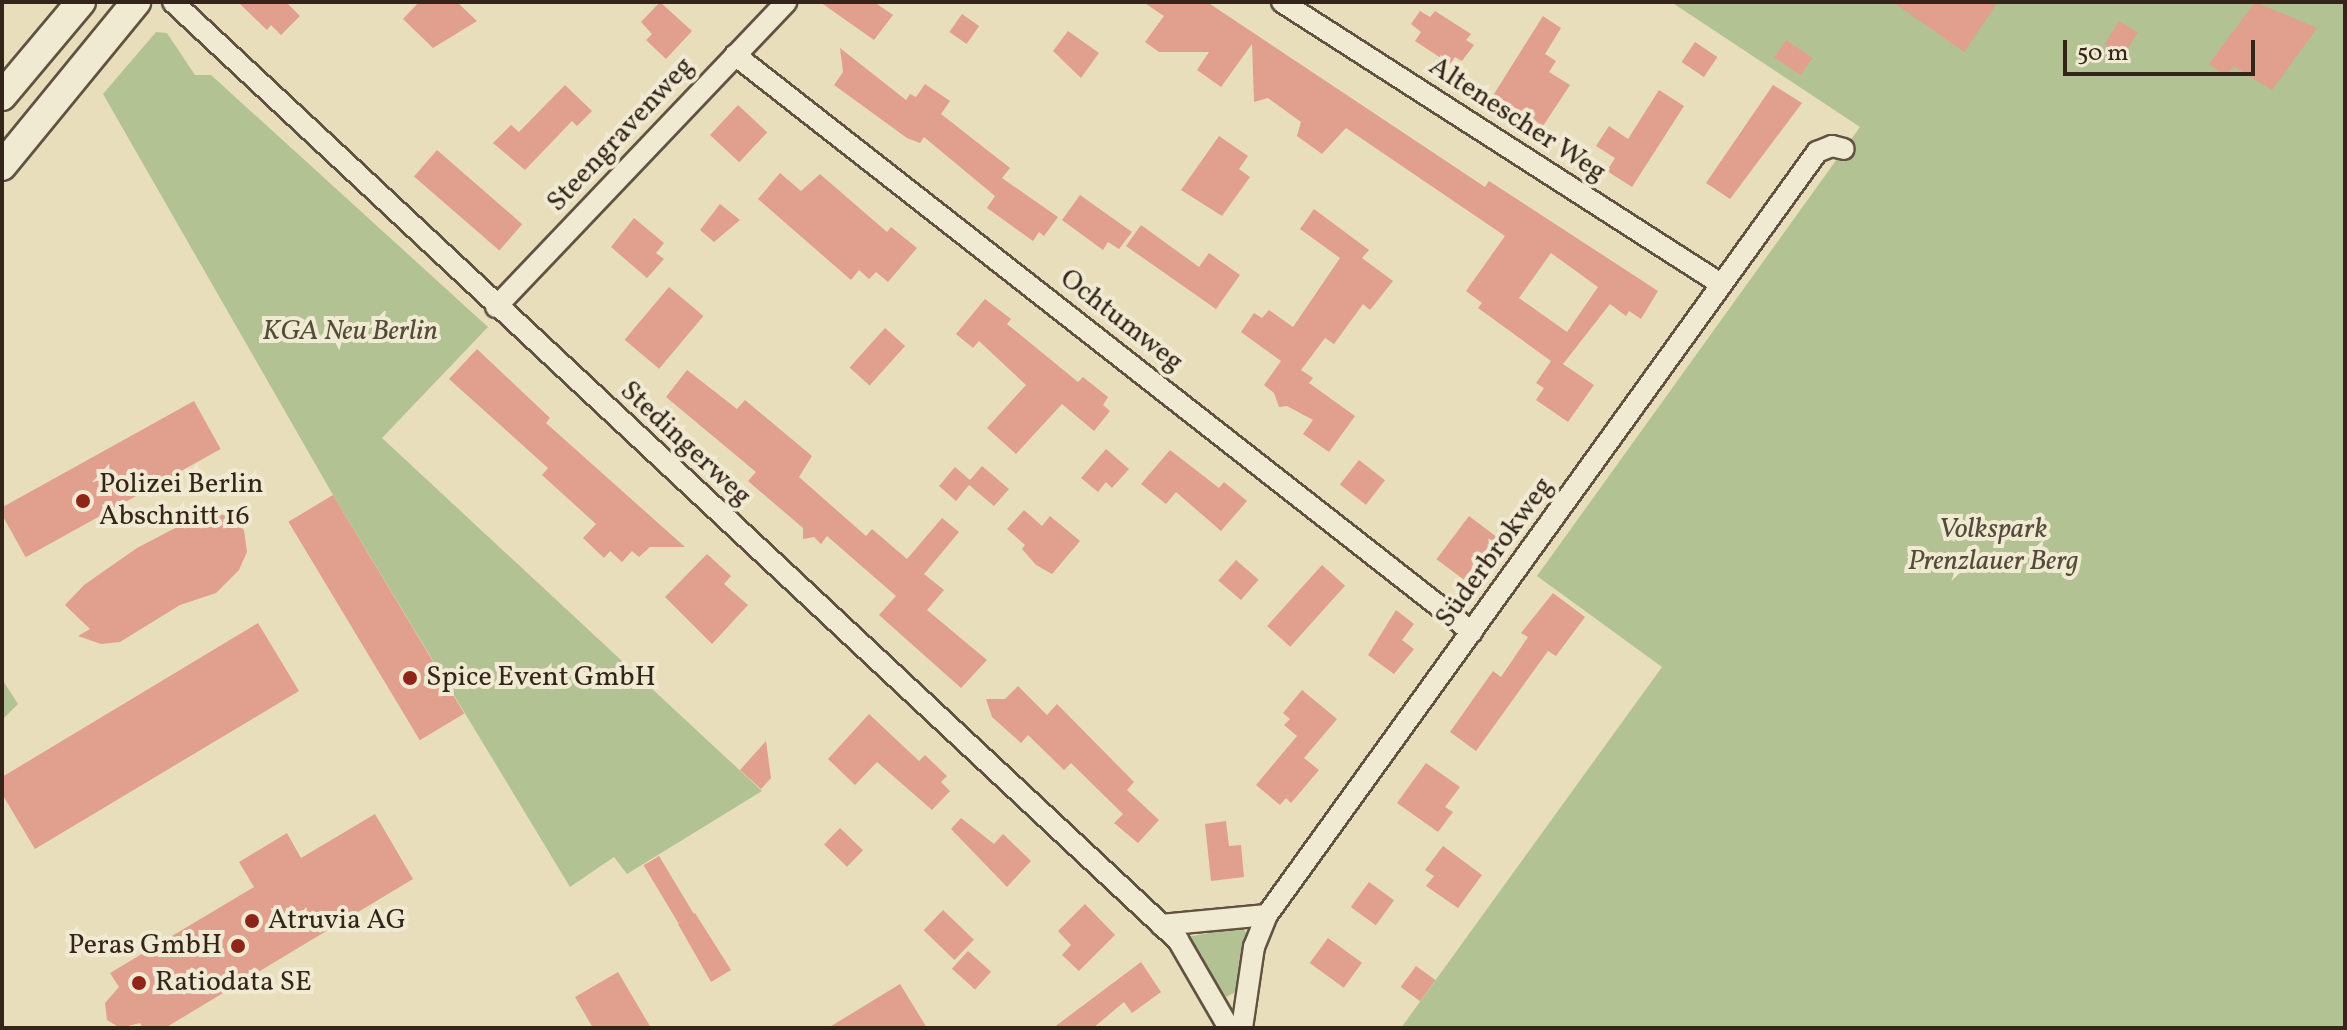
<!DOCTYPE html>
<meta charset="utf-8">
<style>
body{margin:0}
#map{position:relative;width:2347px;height:1030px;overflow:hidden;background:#e9debc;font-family:Vollkorn,serif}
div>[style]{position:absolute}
.green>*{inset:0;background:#b3c293}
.building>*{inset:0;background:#e19f8d;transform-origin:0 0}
.roads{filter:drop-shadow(2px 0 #615242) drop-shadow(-2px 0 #615242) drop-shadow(0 2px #615242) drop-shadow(0 -2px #615242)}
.street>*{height:20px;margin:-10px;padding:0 10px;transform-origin:10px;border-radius:10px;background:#f1ead3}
.secondary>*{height:28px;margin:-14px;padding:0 14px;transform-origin:14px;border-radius:14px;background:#f1ead3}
.dots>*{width:22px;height:22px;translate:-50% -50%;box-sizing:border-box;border:4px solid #f1ead3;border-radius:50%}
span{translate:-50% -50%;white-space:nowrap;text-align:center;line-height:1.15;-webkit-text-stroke:8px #f1ead3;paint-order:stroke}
.street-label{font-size:28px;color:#34241a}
.park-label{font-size:28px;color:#544c38;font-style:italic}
.poi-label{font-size:28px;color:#34241a}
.left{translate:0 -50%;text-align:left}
.right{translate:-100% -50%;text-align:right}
.frame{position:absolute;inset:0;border:4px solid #34241a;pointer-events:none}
.scale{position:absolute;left:2063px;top:40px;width:192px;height:36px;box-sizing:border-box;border:4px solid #34241a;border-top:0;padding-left:10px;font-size:24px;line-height:28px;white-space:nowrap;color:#34241a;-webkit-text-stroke:6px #f1ead3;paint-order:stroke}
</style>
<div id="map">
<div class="green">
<div style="clip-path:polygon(1671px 2px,2345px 2px,2345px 1028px,1401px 1028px,1662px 667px,1537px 576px,1860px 127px)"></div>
<div style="clip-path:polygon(156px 32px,167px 33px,195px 75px,211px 75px,488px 327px,382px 438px,762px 791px,627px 874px,614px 857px,570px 887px,333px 495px,103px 94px)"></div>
<div style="clip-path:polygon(2px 679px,18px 704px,2px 720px)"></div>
<div style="clip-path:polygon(1242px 927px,1248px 935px,1236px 992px,1226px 997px,1187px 937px)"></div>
</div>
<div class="building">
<div style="clip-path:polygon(238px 2px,286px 2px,300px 16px,281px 35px,271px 25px,267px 30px)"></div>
<div style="clip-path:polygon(419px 2px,457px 2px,477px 21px,433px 48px,403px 19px)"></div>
<div style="clip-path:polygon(660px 2px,692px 31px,666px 59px,646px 40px,652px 34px,641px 22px)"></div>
<div style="clip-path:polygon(820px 2px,874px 2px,893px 15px,874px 40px)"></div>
<div style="clip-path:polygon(evenodd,1143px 2px,1207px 2px,1485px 187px,1489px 181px,1658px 291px,1641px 319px,1629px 311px,1626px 316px,1610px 304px,1563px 364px,1594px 385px,1568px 422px,1536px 400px,1544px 388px,1536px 383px,1551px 361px,1478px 308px,1482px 303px,1466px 291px,1505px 236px,1346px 128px,1322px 154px,1297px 136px,1301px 122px,1268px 98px,1254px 102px,1252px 44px,1221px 87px,1197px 70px,1209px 52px,1159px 52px,1145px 42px,1164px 16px,1143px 2px,1551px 253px,1598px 287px,1567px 332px,1519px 298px,1551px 253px)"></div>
<div style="clip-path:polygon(1893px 2px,1998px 2px,1964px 52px)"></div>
<div style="clip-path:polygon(2255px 2px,2317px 28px,2272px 90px,2233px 66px,2227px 76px,2209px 64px)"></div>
<div style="clip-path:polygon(1420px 11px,1430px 17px,1435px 11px,1471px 34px,1466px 40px,1474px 45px,1462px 61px,1455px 57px,1450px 64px,1415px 41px,1421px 32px,1411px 24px)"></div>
<div style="left:962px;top:14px;width:21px;height:22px;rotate:35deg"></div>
<div style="clip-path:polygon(1543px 16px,1561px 28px,1545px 54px,1556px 61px,1549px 72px,1570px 85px,1543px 126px,1494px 94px)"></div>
<div style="left:2119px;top:21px;width:22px;height:27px;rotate:32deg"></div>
<div style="clip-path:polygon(1068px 31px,1099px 53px,1081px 78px,1053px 51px)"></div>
<div style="left:1786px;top:40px;width:32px;height:21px;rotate:34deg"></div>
<div style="left:1695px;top:42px;width:27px;height:24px;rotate:34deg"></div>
<div style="clip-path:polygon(840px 48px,906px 100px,910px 94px,916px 97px,925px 84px,950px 101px,941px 114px,1010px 168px,1002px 178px,1058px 217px,1044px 236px,1039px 232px,1033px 241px,987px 208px,995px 196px,924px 137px,920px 143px,907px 138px,834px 85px,843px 72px)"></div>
<div style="clip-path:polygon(565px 85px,592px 111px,577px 126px,572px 121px,525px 170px,493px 143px,511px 125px,519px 132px)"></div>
<div style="clip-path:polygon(1773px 85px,1802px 103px,1730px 199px,1706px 183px)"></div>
<div style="clip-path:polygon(1659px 90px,1684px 106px,1632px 187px,1607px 171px,1615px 158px,1596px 146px,1609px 126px,1628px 139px)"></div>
<div style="left:738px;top:105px;width:40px;height:41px;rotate:43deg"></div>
<div style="clip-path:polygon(1219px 136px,1248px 156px,1239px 169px,1250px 177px,1222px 216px,1181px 190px)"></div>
<div style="left:437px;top:150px;width:113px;height:35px;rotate:41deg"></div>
<div style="clip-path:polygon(780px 173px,801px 191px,820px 174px,887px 232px,891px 227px,917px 248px,888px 282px,876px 272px,869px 279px,859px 270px,851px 280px,758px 199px)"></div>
<div style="clip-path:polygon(1080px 195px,1132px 232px,1119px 249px,1108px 242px,1103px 250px,1062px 220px)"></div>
<div style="clip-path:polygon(720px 204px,740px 220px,714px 242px,700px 230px)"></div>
<div style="clip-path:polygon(1314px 209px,1369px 250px,1362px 258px,1393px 281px,1370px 310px,1363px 304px,1334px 344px,1325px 338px,1301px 370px,1313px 378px,1309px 383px,1355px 416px,1329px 452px,1303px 434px,1313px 420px,1287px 406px,1279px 407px,1274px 393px,1264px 385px,1281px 361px,1241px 332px,1254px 313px,1262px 318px,1269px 310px,1293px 327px,1340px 258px,1300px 229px)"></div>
<div style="clip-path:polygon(634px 218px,664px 243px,656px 253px,664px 259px,647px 278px,611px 247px)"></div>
<div style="clip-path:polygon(1141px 225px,1199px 267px,1209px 253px,1240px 275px,1216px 309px,1126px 246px)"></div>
<div style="left:669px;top:287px;width:45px;height:69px;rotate:40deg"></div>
<div style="clip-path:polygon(985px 299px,1011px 319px,1007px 324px,1078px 382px,1083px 377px,1108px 397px,1103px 405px,1110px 411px,1094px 431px,1062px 404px,1016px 454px,987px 428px,1026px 385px,979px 341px,973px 348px,956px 334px)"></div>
<div style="left:885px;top:328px;width:27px;height:53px;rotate:42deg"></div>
<div style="clip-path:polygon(477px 349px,550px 418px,546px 423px,685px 547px,650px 547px,639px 557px,632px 551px,622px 562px,610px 551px,604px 558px,583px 538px,596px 524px,542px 475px,548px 468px,449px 379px)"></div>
<div style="clip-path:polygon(687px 370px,737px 409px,745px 400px,812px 456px,799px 477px,866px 536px,872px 529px,907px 559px,942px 518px,959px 532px,924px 574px,944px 590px,927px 610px,987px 660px,961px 688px,879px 615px,896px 596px,827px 536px,821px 544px,814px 537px,803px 539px,803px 528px,748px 481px,756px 472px,666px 397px)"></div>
<div style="left:194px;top:401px;width:55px;height:223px;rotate:61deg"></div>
<div style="clip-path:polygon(1106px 449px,1129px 469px,1112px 488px,1106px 482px,1098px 492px,1081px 478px)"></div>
<div style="clip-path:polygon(1170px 450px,1219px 488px,1224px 482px,1247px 501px,1221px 531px,1176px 492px,1166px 504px,1141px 484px)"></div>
<div style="left:1359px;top:460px;width:33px;height:31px;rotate:38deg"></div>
<div style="clip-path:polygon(982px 466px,1009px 489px,994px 506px,969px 485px,956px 501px,939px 486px,955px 467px,970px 480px)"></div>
<div style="left:333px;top:495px;width:255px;height:52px;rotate:59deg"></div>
<div style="clip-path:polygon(1024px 510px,1042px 526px,1050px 516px,1080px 541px,1052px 574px,1036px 565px,1022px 549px,1025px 545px,1007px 529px)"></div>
<div style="clip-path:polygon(204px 513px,228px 515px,244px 530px,247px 552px,239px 570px,216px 593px,180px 605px,120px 642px,101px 644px,78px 636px,90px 629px,65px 605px,84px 585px,137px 548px)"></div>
<div style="left:1469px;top:516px;width:34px;height:54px;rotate:37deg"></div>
<div style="clip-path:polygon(707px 554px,731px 576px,724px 584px,748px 605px,712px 644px,665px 597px)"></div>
<div style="left:1236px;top:560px;width:30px;height:27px;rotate:41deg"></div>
<div style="left:1322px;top:565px;width:31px;height:82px;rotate:42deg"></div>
<div style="clip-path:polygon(1553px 593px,1585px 617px,1556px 656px,1548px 651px,1476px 751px,1450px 732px,1493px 671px,1501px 677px,1528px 637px,1521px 633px)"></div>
<div style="clip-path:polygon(1396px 610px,1414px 624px,1402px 640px,1414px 649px,1394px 674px,1368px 655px)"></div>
<div style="clip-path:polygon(258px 623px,299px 691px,35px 849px,2px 794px,2px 777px)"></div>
<div style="clip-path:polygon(1018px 686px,1047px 715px,1057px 704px,1134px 782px,1127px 790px,1159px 820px,1138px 843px,1114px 823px,1123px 814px,1071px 763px,1064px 770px,1028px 735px,1021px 743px,992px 717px,986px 699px,1005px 699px)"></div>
<div style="clip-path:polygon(1302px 690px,1337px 719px,1304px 758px,1319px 770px,1291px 803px,1286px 798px,1280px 805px,1256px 785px,1297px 736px,1284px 725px,1290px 719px,1283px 713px)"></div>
<div style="clip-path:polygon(869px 714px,919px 761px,925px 755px,947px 776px,941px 782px,950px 791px,932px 810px,877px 762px,855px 785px,828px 759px)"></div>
<div style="clip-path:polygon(766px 741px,771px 778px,761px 789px,740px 770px)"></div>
<div style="clip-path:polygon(1426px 763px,1460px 787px,1445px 807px,1453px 812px,1438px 832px,1397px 803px)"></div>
<div style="clip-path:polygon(375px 814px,413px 879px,165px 1028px,143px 1028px,140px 1023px,120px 1028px,107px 1020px,105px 1003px,119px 987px,110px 973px,254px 887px,239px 862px,287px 833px,301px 858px)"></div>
<div style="clip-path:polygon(961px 818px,994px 844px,1003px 834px,1031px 861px,1007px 887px,951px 829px)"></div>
<div style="clip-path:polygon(1226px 821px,1229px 846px,1241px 845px,1244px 877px,1211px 881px,1205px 824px)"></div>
<div style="left:840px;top:828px;width:32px;height:23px;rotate:44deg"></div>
<div style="clip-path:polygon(1443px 846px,1482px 875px,1458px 908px,1426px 886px,1434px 876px,1425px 870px)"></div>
<div style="left:659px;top:856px;width:68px;height:18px;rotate:59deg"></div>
<div style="left:1369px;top:882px;width:31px;height:31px;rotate:36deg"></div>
<div style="clip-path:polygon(1085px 904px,1115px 935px,1079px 971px,1062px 955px,1071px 945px,1058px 931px)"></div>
<div style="left:943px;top:910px;width:43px;height:28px;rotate:44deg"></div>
<div style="clip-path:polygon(695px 913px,731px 970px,711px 982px,678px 924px)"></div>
<div style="left:1328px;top:938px;width:42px;height:31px;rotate:36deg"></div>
<div style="left:968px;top:951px;width:31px;height:24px;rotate:42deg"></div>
<div style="clip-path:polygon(1141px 962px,1161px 992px,1132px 1013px,1124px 1002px,1093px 1028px,1053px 1028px)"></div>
<div style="left:1416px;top:966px;width:24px;height:26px;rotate:36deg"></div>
<div style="clip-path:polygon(618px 972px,651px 1028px,593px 1028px,575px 997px)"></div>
<div style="clip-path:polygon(900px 984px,927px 1028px,828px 1028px)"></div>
</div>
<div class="roads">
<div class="street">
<div style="left:173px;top:2px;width:1375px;rotate:43.03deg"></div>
<div style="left:1178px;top:940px;width:102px;rotate:59.9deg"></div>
<div style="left:1282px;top:2px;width:522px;rotate:32.72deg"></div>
<div style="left:735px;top:55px;width:936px;rotate:38.06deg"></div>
<div style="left:496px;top:307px;width:421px;rotate:-46.4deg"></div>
<div style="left:1161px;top:925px;width:106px;rotate:-5.4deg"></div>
<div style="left:1242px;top:1028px;width:82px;rotate:-81.6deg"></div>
<div style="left:1254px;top:947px;width:35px;rotate:-68deg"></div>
<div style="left:1267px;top:915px;width:941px;rotate:-54.21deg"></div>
<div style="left:1817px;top:152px;width:16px;rotate:-22deg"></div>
<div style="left:1832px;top:146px;width:12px;rotate:14deg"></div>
</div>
<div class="secondary">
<div style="left:2px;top:96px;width:123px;rotate:-50deg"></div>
<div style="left:2px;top:166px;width:212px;rotate:-50.7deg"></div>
</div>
</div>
<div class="dots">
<div style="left:83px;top:501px;background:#8f2418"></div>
<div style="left:410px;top:678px;background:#8f2418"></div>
<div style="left:252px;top:921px;background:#8f2418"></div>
<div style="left:238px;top:946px;background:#8f2418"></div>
<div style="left:139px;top:983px;background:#8f2418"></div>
</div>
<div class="street-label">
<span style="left:1517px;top:120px;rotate:33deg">Altenescher Weg</span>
<span style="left:621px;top:135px;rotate:-47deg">Steengravenweg</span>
<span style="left:1121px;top:321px;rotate:38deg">Ochtumweg</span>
<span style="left:685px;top:444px;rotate:43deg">Stedingerweg</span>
<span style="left:1495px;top:553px;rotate:-54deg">Süderbrokweg</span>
</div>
<div class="park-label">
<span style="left:350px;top:332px">KGA Neu Berlin</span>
<span style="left:1993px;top:546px">Volkspark<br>Prenzlauer Berg</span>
</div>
<div class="poi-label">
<span class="left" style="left:99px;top:501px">Polizei Berlin<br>Abschnitt 16</span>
<span class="left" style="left:426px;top:678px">Spice Event GmbH</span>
<span class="left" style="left:268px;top:921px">Atruvia AG</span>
<span class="right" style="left:222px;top:946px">Peras GmbH</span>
<span class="left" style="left:155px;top:983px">Ratiodata SE</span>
</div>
<div class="frame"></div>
<div class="scale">50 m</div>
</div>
